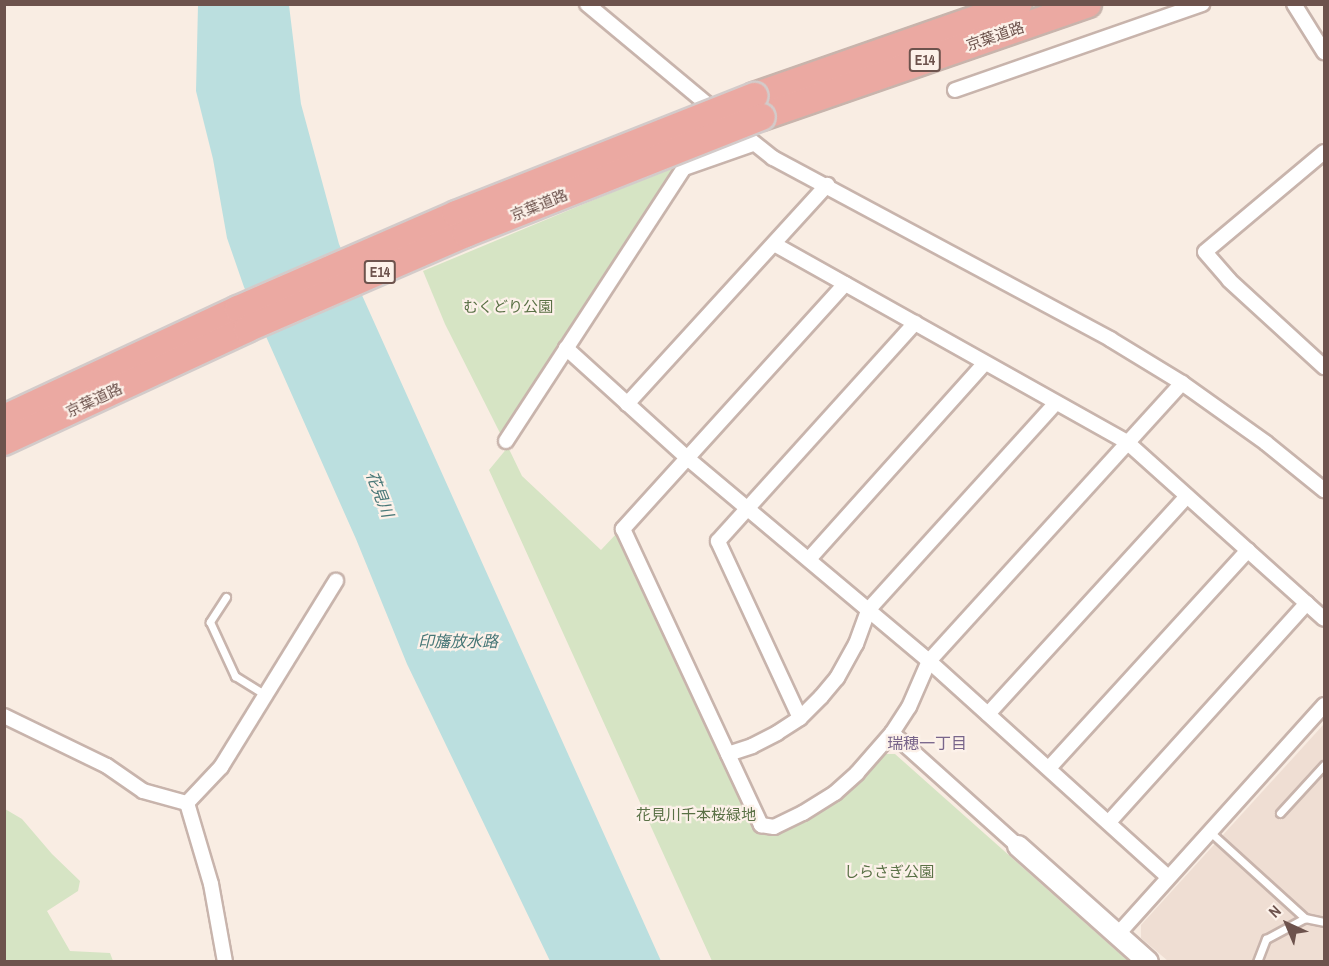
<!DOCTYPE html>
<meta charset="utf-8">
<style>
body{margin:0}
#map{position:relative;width:1329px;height:966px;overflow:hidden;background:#f9ede3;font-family:"Archivo Narrow","Noto Sans JP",sans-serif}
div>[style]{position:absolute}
.residential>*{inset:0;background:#efded3}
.green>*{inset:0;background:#d6e4c4}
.water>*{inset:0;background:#bbdfdf}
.roads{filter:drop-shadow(2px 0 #c8b4ac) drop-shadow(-2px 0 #c8b4ac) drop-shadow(0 2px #c8b4ac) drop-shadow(0 -2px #c8b4ac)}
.lane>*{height:7px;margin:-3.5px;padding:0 3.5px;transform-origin:3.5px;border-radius:3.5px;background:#fff}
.street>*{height:14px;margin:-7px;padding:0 7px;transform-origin:7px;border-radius:7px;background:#fff}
.secondary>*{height:20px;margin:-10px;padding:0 10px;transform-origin:10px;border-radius:10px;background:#fff}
.highway>*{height:26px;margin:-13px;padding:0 13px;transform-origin:13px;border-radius:13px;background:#eba9a2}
.bridges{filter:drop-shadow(2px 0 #d3cbca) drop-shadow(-2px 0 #d3cbca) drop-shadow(0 2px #d3cbca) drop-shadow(0 -2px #d3cbca)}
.highway-bridge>*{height:26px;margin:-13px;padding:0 13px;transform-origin:13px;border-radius:13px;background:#eba9a2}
span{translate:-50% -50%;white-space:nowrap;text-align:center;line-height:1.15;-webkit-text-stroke:4.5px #fcf1e9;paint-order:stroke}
.shield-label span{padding:2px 4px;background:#fcf1e9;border:2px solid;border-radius:4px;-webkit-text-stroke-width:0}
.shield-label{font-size:14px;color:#6d534d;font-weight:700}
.street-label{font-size:15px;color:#6d534d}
.park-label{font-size:15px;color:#5a7146}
.water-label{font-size:16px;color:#477777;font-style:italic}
.neighbourhood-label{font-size:16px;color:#78658a}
.frame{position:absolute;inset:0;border:6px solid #6d534d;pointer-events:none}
.north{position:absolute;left:1257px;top:894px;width:60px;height:60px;-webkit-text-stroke:4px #fcf1e9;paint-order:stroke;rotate:316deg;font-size:16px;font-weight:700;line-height:24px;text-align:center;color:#6d534d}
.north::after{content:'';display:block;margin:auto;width:21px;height:27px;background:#6d534d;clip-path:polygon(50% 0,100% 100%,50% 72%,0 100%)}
</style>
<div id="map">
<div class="residential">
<div style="clip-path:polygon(1324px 724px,1324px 961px,1168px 961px,1141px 938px,1141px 925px)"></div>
</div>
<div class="green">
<div style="clip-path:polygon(680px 164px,501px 435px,445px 324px,423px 271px)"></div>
<div style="clip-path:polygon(508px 447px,522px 476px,601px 550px,617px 533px,686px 686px,754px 826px,768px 835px,815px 814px,886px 754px,895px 754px,1128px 961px,712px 961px,489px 470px)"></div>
<div style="clip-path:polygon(5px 809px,22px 819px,52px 854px,80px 881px,78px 891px,47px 911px,70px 951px,110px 953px,113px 961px,5px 961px)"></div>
</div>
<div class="water">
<div style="clip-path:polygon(198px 5px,289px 5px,301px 104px,339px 244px,661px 961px,550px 961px,407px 664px,356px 539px,244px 287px,227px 238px,213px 159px,196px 91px)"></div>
</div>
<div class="roads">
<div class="lane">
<div style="left:226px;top:597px;width:30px;rotate:123deg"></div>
<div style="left:210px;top:622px;width:60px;rotate:65.2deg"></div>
<div style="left:235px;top:676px;width:36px;rotate:32deg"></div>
<div style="left:1280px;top:813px;width:65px;rotate:-47.5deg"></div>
<div style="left:1209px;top:831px;width:130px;rotate:42.2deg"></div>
<div style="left:1305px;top:918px;width:19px;rotate:12deg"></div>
<div style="left:1257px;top:962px;width:25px;rotate:-69deg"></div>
<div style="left:1266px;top:939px;width:44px;rotate:-28.3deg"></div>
</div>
<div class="street">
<div style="left:587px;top:4px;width:170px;rotate:39.8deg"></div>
<div style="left:1294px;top:4px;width:57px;rotate:58deg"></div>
<div style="left:955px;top:90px;width:262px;rotate:-19.2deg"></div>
<div style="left:733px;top:126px;width:51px;rotate:38.7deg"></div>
<div style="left:773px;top:158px;width:383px;rotate:28.2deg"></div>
<div style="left:1110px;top:339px;width:84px;rotate:31.4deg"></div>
<div style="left:1182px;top:383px;width:103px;rotate:35.5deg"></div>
<div style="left:1266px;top:443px;width:75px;rotate:39deg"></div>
<div style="left:1324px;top:152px;width:155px;rotate:140deg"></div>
<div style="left:1205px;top:252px;width:37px;rotate:49deg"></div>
<div style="left:1229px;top:280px;width:129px;rotate:42.5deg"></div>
<div style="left:774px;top:244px;width:406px;rotate:29.3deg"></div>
<div style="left:1128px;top:443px;width:263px;rotate:41.9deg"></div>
<div style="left:845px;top:284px;width:331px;rotate:132.2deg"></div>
<div style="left:623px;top:529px;width:327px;rotate:65deg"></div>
<div style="left:761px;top:825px;width:13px;rotate:9deg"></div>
<div style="left:774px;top:827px;width:32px;rotate:-26deg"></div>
<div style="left:803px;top:813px;width:38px;rotate:-32deg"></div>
<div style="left:835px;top:793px;width:30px;rotate:-42deg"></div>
<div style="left:857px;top:773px;width:53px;rotate:-48.8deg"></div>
<div style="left:892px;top:733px;width:31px;rotate:-57deg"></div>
<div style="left:909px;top:707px;width:50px;rotate:-66.5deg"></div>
<div style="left:929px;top:661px;width:376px;rotate:-47.7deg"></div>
<div style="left:566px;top:348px;width:162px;rotate:42.2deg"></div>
<div style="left:686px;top:457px;width:317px;rotate:40deg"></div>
<div style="left:929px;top:661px;width:322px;rotate:42.1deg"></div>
<div style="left:627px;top:404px;width:297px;rotate:-47.6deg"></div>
<div style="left:506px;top:441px;width:326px;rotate:-56.9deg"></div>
<div style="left:684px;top:168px;width:73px;rotate:-19.2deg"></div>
<div style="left:809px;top:559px;width:263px;rotate:-48.1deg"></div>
<div style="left:988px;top:714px;width:295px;rotate:-47.6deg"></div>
<div style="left:4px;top:716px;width:114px;rotate:25.9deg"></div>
<div style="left:107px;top:766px;width:44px;rotate:34.8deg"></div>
<div style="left:143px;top:791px;width:46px;rotate:15.3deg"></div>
<div style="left:187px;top:803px;width:84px;rotate:73.5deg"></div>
<div style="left:211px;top:884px;width:79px;rotate:79.8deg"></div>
<div style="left:800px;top:718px;width:195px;rotate:-114.9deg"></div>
<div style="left:718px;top:541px;width:294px;rotate:-47.9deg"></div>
<div style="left:892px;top:733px;width:169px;rotate:41.9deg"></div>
<div style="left:728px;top:754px;width:25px;rotate:-18deg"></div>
<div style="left:752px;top:746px;width:28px;rotate:-27deg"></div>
<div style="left:777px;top:733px;width:27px;rotate:-33deg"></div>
<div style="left:800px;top:718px;width:30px;rotate:-45deg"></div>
<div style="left:821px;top:697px;width:25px;rotate:-50deg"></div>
<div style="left:837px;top:678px;width:39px;rotate:-61deg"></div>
<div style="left:856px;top:644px;width:37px;rotate:-70deg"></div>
<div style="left:869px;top:609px;width:278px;rotate:-47.8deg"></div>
<div style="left:1049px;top:768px;width:295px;rotate:-47.6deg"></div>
<div style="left:187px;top:803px;width:50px;rotate:-46.6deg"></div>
<div style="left:221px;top:767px;width:219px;rotate:-58.3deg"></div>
<div style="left:1109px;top:822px;width:295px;rotate:-47.9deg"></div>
<div style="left:1118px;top:934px;width:308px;rotate:-48deg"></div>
</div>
<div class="secondary">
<div style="left:1018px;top:846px;width:174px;rotate:41.7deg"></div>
</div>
<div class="highway">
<div style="left:754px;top:96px;width:280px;rotate:-19.2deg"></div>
<div style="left:762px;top:117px;width:345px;rotate:-19.1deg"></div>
</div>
</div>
<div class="bridges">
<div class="highway-bridge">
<div style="left:4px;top:418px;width:258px;rotate:-25deg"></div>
<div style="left:238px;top:309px;width:238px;rotate:-23.5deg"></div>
<div style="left:456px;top:214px;width:321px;rotate:-21.6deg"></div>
<div style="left:4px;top:442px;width:268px;rotate:-24.9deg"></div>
<div style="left:247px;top:329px;width:239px;rotate:-23.5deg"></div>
<div style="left:466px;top:234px;width:318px;rotate:-21.6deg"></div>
</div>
</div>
<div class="shield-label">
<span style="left:925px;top:60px">E14</span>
<span style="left:380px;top:272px">E14</span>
</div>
<div class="street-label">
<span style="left:995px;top:36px;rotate:-19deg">京葉道路</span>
<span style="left:539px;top:205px;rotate:-22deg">京葉道路</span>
<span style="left:94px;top:400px;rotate:-25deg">京葉道路</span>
</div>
<div class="park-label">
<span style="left:508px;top:307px">むくどり公園</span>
<span style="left:696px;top:815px">花見川千本桜緑地</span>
<span style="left:889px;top:872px">しらさぎ公園</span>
</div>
<div class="water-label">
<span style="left:380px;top:494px;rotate:69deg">花見川</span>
<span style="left:458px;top:641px">印旛放水路</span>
</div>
<div class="neighbourhood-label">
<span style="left:927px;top:743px">瑞穂一丁目</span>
</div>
<div class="frame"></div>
<div class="north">N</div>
</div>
